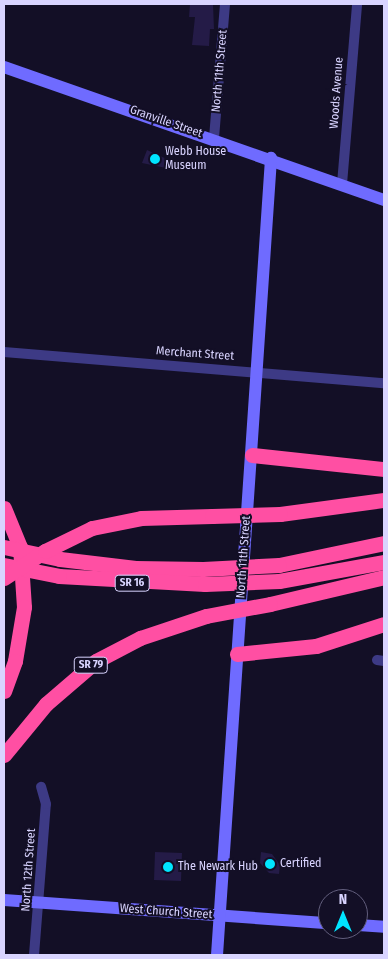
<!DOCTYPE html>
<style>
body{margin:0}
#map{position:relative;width:388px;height:959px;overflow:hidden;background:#130f26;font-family:"Fira Sans Condensed",sans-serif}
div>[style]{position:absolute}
.building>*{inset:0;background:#241b47;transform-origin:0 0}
.street>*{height:10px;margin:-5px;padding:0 5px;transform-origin:5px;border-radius:5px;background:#3d3a85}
.secondary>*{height:12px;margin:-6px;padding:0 6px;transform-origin:6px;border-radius:6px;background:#6f6bff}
.highway>*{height:15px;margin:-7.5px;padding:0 7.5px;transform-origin:7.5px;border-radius:7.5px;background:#ff4fa3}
.highway-bridge>*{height:15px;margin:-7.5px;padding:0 7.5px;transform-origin:7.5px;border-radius:7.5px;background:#ff4fa3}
.dots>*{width:14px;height:14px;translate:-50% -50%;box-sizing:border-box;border:2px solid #130f26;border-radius:50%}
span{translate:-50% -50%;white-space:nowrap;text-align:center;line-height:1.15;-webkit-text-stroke:4px #130f26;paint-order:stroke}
.shield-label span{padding:1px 4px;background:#130f26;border:1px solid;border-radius:4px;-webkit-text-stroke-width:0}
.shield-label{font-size:11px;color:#d9d4ff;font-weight:700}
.street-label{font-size:12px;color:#d9d4ff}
.poi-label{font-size:12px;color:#d9d4ff}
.left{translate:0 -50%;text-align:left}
.frame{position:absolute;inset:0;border:5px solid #d9d4ff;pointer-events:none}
.north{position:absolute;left:318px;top:889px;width:50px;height:50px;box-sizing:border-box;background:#130f26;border:1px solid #625e7d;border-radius:50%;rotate:0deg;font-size:14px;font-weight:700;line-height:20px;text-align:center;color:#d9d4ff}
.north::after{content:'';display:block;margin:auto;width:18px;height:22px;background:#00e5ff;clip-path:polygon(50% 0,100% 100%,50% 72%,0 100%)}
</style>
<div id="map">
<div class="building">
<div style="clip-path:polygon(190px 4px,213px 4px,214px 29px,210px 29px,209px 46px,192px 45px,195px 17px,189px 17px)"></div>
<div style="clip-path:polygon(147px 150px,169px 160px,166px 168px,142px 163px)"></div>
<div style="left:155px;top:852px;width:27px;height:28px;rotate:2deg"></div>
<div style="clip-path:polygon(261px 852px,272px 854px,280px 865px,279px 874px,269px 873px,260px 863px)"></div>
</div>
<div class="street">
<div style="left:214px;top:138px;width:134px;rotate:-85.3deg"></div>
<div style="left:342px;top:184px;width:181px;rotate:-85.2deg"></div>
<div style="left:4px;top:352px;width:381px;rotate:4.7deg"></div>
<div style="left:377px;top:660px;width:7px;rotate:8deg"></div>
<div style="left:34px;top:955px;width:151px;rotate:-85.5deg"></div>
<div style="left:46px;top:804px;width:18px;rotate:-106deg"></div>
</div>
<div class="secondary">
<div style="left:4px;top:67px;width:403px;rotate:19.3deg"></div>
<div style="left:4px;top:900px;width:325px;rotate:4.1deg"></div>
<div style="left:358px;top:925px;width:26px;rotate:4deg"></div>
<div style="left:217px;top:955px;width:799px;rotate:-86.12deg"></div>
</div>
<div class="highway">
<div style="left:252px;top:455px;width:133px;rotate:6.1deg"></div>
<div style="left:4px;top:508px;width:42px;rotate:67.7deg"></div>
<div style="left:20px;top:547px;width:60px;rotate:86.2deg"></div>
<div style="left:24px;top:607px;width:55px;rotate:99.5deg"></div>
<div style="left:15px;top:661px;width:32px;rotate:110deg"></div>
<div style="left:280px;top:514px;width:105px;rotate:-7.7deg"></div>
<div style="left:92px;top:528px;width:50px;rotate:-11.5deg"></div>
<div style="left:141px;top:518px;width:71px;rotate:-1.6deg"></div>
<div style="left:60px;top:559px;width:76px;rotate:6.8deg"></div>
<div style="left:135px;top:568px;width:68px;rotate:0.8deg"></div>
<div style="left:279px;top:565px;width:107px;rotate:-11.8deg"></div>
<div style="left:59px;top:576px;width:146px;rotate:3.1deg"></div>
<div style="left:279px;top:581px;width:107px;rotate:-10.3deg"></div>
<div style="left:270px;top:604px;width:117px;rotate:-13.3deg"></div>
<div style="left:237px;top:654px;width:79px;rotate:-5.8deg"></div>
<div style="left:316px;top:646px;width:71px;rotate:-17.9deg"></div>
<div style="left:4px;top:755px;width:66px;rotate:-50.5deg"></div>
<div style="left:46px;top:704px;width:66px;rotate:-40.7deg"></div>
<div style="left:96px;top:661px;width:50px;rotate:-27.6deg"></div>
<div style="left:140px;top:638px;width:70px;rotate:-18.4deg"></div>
</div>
<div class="highway-bridge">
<div style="left:212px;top:516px;width:68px;rotate:-1.7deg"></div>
<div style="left:4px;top:547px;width:57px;rotate:12.1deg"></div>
<div style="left:4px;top:565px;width:56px;rotate:11.3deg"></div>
<div style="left:203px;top:569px;width:76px;rotate:-3deg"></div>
<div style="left:4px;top:578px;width:49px;rotate:-33.4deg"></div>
<div style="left:45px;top:551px;width:52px;rotate:-26.1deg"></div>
<div style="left:205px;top:584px;width:74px;rotate:-2.3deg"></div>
<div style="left:206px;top:616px;width:65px;rotate:-10.6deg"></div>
</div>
<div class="dots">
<div style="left:155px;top:159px;background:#00e5ff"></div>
<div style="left:270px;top:864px;background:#00e5ff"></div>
<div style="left:168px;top:867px;background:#00e5ff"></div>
</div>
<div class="shield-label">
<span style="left:132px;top:583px">SR 16</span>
<span style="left:91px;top:665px">SR 79</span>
</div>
<div class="street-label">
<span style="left:220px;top:71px;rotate:-85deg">North 11th Street</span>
<span style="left:337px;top:93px;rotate:-86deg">Woods Avenue</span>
<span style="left:166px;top:122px;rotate:19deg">Granville Street</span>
<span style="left:195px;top:354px;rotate:4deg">Merchant Street</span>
<span style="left:244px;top:557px;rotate:-86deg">North 11th Street</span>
<span style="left:29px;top:870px;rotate:-86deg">North 12th Street</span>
<span style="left:166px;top:912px;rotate:4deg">West Church Street</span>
</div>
<div class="poi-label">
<span class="left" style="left:165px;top:159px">Webb House<br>Museum</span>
<span class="left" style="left:280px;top:864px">Certified</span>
<span class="left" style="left:178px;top:867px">The Newark Hub</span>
</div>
<div class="frame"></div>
<div class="north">N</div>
</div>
